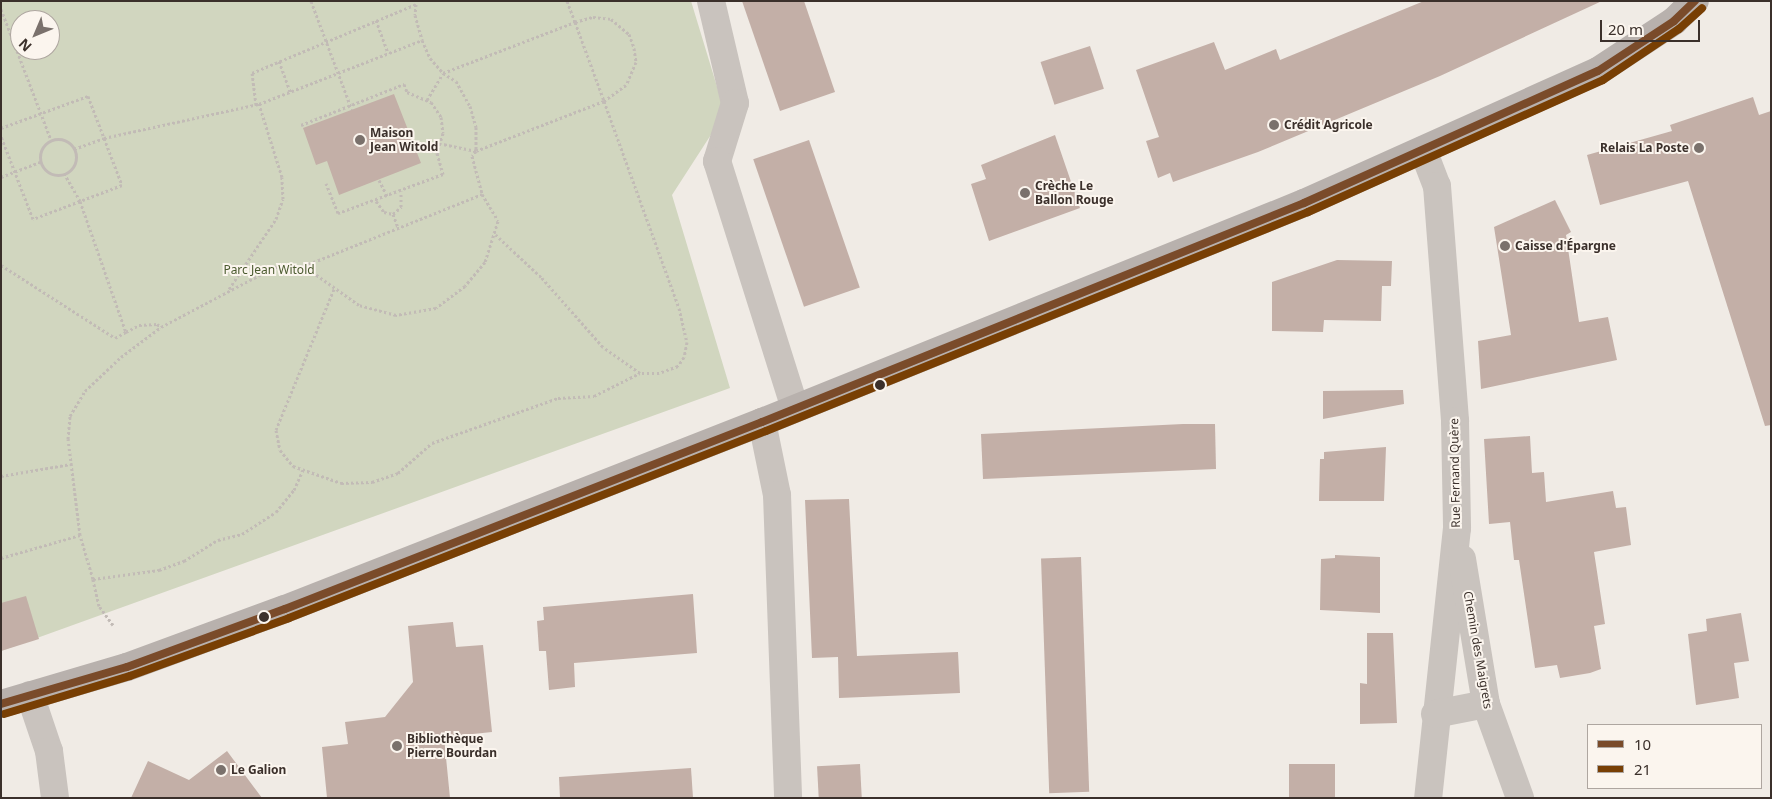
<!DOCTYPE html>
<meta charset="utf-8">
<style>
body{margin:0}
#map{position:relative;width:1772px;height:799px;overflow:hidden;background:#f0ebe5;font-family:"Noto Sans",sans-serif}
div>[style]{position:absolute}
.green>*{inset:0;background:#d1d6bf}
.building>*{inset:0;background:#c3afa7;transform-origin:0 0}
.path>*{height:3px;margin-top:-1.5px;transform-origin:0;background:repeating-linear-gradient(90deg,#c2bbb6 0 2.5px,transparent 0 5px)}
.path>.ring{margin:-1.5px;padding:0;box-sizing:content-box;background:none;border:3px solid #c2bbb6;border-radius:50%}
.minor>*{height:28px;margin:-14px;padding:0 14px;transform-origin:14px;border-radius:14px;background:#c9c3be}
.major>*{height:28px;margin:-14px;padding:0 14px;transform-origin:14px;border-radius:14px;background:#b8b1ad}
.bus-1>*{height:8px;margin:-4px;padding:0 4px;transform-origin:4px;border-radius:4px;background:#7a4b2a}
.bus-2>*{height:8px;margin:-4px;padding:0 4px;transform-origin:4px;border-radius:4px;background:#783f04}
.dots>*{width:14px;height:14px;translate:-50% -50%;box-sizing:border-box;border:2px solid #fbf5ee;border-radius:50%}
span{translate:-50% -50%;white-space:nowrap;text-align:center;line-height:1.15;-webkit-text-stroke:4px #fbf5ee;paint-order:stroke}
.poi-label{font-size:12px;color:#3b302b;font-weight:700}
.left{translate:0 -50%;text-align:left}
.right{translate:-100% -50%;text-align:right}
.park-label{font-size:12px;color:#4a5a2e}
.street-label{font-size:12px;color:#3b302b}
.frame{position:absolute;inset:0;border:2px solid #3b302b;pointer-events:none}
.legend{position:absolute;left:1587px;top:724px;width:175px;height:65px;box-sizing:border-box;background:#fbf5ee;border:1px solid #aea6a0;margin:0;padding:6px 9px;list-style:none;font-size:15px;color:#3b302b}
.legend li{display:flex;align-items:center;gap:10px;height:25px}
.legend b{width:25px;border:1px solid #aea6a0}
.north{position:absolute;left:10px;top:10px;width:50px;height:50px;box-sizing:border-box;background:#fbf5ee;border:1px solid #aea6a0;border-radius:50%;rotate:225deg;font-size:14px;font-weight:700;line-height:20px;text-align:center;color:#3b302b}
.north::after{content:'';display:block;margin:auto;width:18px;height:22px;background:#7a716c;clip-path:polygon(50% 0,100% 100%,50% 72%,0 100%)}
.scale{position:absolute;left:1600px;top:20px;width:100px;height:22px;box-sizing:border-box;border:2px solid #3b302b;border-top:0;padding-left:6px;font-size:15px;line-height:18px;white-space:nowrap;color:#3b302b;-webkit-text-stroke:4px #fbf5ee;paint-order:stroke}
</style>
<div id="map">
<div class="green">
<div style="clip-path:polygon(evenodd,1px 1px,691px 1px,725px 113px,672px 195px,730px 388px,1px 651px,1px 1px,20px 20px,50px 20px,50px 50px,20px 50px,20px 20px)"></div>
</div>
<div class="building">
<div style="clip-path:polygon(742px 1px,804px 1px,835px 92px,780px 111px)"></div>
<div style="clip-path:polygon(1424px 1px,1602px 1px,1440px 76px,1258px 152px,1173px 182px,1170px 173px,1158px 178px,1146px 141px,1159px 137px,1136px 70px,1214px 42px,1225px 70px,1276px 49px,1280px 60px)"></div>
<div style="left:1090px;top:46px;width:45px;height:52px;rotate:72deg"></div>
<div style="clip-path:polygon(394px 94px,421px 163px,339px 195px,327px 161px,316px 165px,303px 128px)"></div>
<div style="clip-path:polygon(1753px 97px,1759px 115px,1771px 111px,1771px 425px,1765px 426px,1688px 181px,1600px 205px,1587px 155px,1672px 131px,1670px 125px)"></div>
<div style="clip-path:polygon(1055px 135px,1080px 208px,989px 241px,971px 184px,986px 179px,981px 165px)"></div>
<div style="left:809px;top:140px;width:156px;height:59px;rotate:71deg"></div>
<div style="clip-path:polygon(1555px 200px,1571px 232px,1566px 235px,1579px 322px,1608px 317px,1617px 360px,1481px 389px,1478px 341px,1511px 335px,1494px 227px)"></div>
<div style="clip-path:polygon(1337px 260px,1392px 261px,1391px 286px,1382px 286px,1381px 321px,1324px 320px,1323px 332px,1272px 331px,1272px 282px)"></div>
<div style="clip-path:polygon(1403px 390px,1404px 404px,1323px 419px,1323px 391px)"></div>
<div style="clip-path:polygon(1183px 424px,1215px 424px,1216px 469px,983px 479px,981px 434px)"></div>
<div style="clip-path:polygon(1530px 436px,1532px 473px,1544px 472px,1546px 502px,1613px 491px,1616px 508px,1626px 507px,1631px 545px,1594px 552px,1605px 624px,1594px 626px,1601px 669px,1590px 673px,1560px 678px,1557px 665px,1535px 668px,1519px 560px,1514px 560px,1510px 522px,1489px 524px,1484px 439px)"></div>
<div style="clip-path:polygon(1386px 447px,1384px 501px,1319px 501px,1320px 459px,1324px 459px,1324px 452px)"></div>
<div style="clip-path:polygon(849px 499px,857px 656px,958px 652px,960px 693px,839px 698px,838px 657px,812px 658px,805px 500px)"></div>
<div style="clip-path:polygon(1335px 555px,1380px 557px,1380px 613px,1320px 610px,1321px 559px,1335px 558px)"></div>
<div style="left:1081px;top:557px;width:235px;height:40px;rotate:88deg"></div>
<div style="clip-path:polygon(693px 594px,697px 653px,574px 663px,575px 687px,549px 690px,546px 651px,539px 651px,537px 621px,544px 620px,543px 607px)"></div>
<div style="clip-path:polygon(26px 596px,39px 639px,1px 651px,1px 603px)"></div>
<div style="clip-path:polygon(1741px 613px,1749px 661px,1734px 663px,1739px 698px,1696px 705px,1688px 634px,1707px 631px,1706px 619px)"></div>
<div style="clip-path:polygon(453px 622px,456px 647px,483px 645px,492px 732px,444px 737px,450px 798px,327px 798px,322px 747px,348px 744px,345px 722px,385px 717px,413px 682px,408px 626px)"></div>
<div style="clip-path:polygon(1367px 633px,1393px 633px,1397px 723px,1360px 724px,1360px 683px,1367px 684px)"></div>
<div style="clip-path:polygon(227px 751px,262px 798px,131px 798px,148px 761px,189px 780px)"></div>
<div style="left:860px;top:764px;width:34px;height:43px;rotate:87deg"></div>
<div style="left:1289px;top:764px;width:46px;height:34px"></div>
<div style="clip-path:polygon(691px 768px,693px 798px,560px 798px,559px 777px)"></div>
</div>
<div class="path">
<div style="left:311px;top:1px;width:116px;rotate:69.4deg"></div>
<div style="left:567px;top:1px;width:22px;rotate:69deg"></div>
<div style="left:575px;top:22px;width:19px;rotate:-16deg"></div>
<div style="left:593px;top:17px;width:18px;rotate:6deg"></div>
<div style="left:611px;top:19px;width:23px;rotate:40deg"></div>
<div style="left:629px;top:34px;width:15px;rotate:70deg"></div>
<div style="left:634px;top:48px;width:14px;rotate:82deg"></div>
<div style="left:636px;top:62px;width:25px;rotate:113deg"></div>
<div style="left:626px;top:85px;width:27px;rotate:144deg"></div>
<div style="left:604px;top:101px;width:220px;rotate:70.1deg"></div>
<div style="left:679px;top:308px;width:35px;rotate:77deg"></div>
<div style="left:687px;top:342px;width:15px;rotate:101deg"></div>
<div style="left:684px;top:357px;width:11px;rotate:124deg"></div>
<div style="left:678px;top:366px;width:20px;rotate:160deg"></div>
<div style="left:659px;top:373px;width:19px;rotate:180deg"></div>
<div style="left:1px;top:9px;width:140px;rotate:69.1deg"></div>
<div style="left:376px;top:20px;width:35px;rotate:70deg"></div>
<div style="left:279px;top:61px;width:33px;rotate:70deg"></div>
<div style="left:427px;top:100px;width:31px;rotate:-59deg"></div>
<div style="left:443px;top:73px;width:142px;rotate:-21.1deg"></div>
<div style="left:575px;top:22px;width:84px;rotate:69.8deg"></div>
<div style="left:604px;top:101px;width:137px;rotate:158.7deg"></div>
<div style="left:476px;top:151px;width:35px;rotate:-168deg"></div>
<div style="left:256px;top:105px;width:32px;rotate:-97deg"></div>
<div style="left:252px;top:73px;width:178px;rotate:-22.8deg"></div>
<div style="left:416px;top:4px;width:11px;rotate:95deg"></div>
<div style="left:415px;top:15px;width:26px;rotate:74deg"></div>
<div style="left:301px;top:125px;width:111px;rotate:-21.7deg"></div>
<div style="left:404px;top:84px;width:9px;rotate:69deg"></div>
<div style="left:407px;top:92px;width:26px;rotate:23deg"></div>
<div style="left:431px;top:102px;width:18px;rotate:56deg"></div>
<div style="left:441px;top:117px;width:16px;rotate:83deg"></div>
<div style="left:443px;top:133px;width:21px;rotate:107deg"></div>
<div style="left:437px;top:153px;width:22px;rotate:74deg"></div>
<div style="left:443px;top:174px;width:112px;rotate:159.6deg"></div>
<div style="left:338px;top:213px;width:32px;rotate:-112deg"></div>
<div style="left:1px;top:128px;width:93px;rotate:-20.2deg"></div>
<div style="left:88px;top:96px;width:95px;rotate:69.1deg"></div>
<div style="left:122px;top:185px;width:95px;rotate:159.1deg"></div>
<div style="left:33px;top:219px;width:89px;rotate:-111.1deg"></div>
<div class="ring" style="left:40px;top:139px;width:33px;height:33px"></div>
<div style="left:74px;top:149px;width:32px;rotate:-20deg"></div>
<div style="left:104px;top:138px;width:158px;rotate:-12.4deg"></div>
<div style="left:64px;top:173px;width:32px;rotate:60deg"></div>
<div style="left:80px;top:201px;width:139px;rotate:70.7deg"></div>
<div style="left:126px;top:332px;width:15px;rotate:-28deg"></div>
<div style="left:139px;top:325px;width:18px;rotate:-3deg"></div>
<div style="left:157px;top:324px;width:5px;rotate:37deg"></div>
<div style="left:1px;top:177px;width:42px;rotate:-21deg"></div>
<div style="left:379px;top:180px;width:18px;rotate:63deg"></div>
<div style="left:376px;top:201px;width:14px;rotate:54deg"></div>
<div style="left:384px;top:212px;width:9px;rotate:13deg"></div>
<div style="left:393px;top:214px;width:11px;rotate:-41deg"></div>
<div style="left:401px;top:207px;width:16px;rotate:-90deg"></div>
<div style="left:393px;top:214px;width:15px;rotate:70deg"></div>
<div style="left:1px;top:265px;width:135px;rotate:32.6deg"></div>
<div style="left:115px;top:338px;width:13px;rotate:-29deg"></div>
<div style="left:229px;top:289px;width:84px;rotate:-56.1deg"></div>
<div style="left:276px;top:219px;width:21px;rotate:-71deg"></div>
<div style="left:283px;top:199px;width:22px;rotate:-93deg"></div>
<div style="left:282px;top:177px;width:77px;rotate:-107.5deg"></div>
<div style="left:259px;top:104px;width:175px;rotate:-21.4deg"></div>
<div style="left:422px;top:40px;width:20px;rotate:66deg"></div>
<div style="left:430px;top:58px;width:20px;rotate:49deg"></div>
<div style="left:443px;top:73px;width:15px;rotate:32deg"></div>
<div style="left:456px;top:81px;width:29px;rotate:61deg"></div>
<div style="left:470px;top:106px;width:22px;rotate:74deg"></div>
<div style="left:476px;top:127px;width:24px;rotate:90deg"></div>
<div style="left:476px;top:151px;width:6px;rotate:129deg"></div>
<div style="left:472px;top:156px;width:39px;rotate:75deg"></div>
<div style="left:334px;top:289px;width:152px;rotate:112.4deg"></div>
<div style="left:276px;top:430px;width:20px;rotate:79deg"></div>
<div style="left:280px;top:450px;width:21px;rotate:51deg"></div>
<div style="left:293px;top:466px;width:51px;rotate:19.5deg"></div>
<div style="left:341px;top:483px;width:31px;rotate:-2deg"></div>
<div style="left:372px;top:482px;width:28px;rotate:-19deg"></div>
<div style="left:398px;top:473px;width:45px;rotate:-41.4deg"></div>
<div style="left:432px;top:443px;width:134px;rotate:-19.7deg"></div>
<div style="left:558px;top:398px;width:36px;rotate:-3deg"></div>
<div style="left:594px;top:396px;width:51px;rotate:-26.6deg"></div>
<div style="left:640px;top:373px;width:45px;rotate:-144.9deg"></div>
<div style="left:603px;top:347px;width:94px;rotate:-131.5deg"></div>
<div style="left:541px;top:277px;width:62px;rotate:-137deg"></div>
<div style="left:1px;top:476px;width:71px;rotate:-9.7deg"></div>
<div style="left:1px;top:558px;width:82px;rotate:-16.2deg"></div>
<div style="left:93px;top:579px;width:46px;rotate:-106.5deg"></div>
<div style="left:80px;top:535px;width:97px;rotate:-97.1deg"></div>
<div style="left:68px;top:439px;width:23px;rotate:-85deg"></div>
<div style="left:70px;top:416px;width:29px;rotate:-59deg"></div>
<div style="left:85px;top:391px;width:50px;rotate:-43.4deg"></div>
<div style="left:121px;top:357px;width:50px;rotate:-36.9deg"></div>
<div style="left:161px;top:327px;width:129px;rotate:-27.8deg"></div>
<div style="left:275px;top:267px;width:29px;rotate:-2deg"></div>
<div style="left:304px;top:266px;width:192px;rotate:-22deg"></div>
<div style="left:482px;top:194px;width:31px;rotate:59deg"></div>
<div style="left:498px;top:221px;width:43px;rotate:107.6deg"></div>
<div style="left:485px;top:262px;width:31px;rotate:130deg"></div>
<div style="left:465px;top:286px;width:36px;rotate:143deg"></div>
<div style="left:436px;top:308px;width:41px;rotate:170.1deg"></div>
<div style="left:396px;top:315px;width:38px;rotate:-165deg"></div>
<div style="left:359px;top:305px;width:67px;rotate:-144.7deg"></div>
<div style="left:113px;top:625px;width:24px;rotate:-126deg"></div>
<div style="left:99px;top:606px;width:28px;rotate:-103deg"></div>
<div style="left:93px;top:579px;width:67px;rotate:-7.8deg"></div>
<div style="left:159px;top:570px;width:27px;rotate:-20deg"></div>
<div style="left:184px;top:561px;width:40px;rotate:-32deg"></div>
<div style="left:218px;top:540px;width:25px;rotate:-14deg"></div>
<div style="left:242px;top:534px;width:40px;rotate:-32.9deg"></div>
<div style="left:276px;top:512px;width:28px;rotate:-51deg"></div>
<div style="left:294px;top:490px;width:22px;rotate:-66deg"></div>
</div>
<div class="minor">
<div style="left:711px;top:1px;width:105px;rotate:76.8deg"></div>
<div style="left:735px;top:103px;width:61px;rotate:107.2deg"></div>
<div style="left:717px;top:161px;width:259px;rotate:72.5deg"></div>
<div style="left:1423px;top:150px;width:39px;rotate:69deg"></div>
<div style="left:1437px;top:186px;width:236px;rotate:85.6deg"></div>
<div style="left:1455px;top:421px;width:107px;rotate:88.9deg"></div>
<div style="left:1457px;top:528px;width:272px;rotate:96.1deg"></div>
<div style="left:762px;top:422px;width:75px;rotate:78.4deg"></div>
<div style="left:777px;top:495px;width:303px;rotate:87.9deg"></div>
<div style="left:1462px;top:559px;width:147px;rotate:80.6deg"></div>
<div style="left:1486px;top:704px;width:100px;rotate:70.1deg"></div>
<div style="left:30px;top:695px;width:59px;rotate:71.3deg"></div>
<div style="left:49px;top:751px;width:47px;rotate:82.7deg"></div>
<div style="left:1435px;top:714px;width:52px;rotate:-11.1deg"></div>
</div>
<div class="major">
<div style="left:1px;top:704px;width:131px;rotate:-16.4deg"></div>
<div style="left:127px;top:667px;width:168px;rotate:-20.2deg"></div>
<div style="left:285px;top:609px;width:512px;rotate:-21.41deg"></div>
<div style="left:762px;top:422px;width:585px;rotate:-22deg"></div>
<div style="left:1304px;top:203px;width:322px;rotate:-24.2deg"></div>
<div style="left:1598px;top:71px;width:91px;rotate:-33.3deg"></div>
<div style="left:1674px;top:21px;width:29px;rotate:-44deg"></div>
</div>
<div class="bus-1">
<div style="left:1px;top:704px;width:131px;rotate:-16.4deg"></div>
<div style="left:127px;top:667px;width:168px;rotate:-20.2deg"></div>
<div style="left:285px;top:609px;width:512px;rotate:-21.41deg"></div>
<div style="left:762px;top:422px;width:585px;rotate:-22deg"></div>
<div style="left:1304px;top:203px;width:322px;rotate:-24.2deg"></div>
<div style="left:1598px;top:71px;width:91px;rotate:-33.3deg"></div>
<div style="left:1674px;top:21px;width:29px;rotate:-44deg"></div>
</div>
<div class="bus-2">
<div style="left:4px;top:714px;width:132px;rotate:-16.8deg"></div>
<div style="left:130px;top:676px;width:169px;rotate:-20deg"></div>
<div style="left:289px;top:618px;width:512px;rotate:-21.41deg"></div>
<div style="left:766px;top:431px;width:585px;rotate:-22deg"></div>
<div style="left:1308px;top:212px;width:323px;rotate:-24.1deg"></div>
<div style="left:1603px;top:80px;width:92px;rotate:-33.9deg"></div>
<div style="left:1679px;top:29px;width:31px;rotate:-42deg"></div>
</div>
<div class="dots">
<div style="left:1274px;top:125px;background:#7a716c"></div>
<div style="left:360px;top:140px;background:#7a716c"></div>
<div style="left:1699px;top:148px;background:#7a716c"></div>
<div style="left:1025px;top:193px;background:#7a716c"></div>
<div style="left:1505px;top:246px;background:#7a716c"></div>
<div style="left:880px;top:385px;background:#3b302b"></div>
<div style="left:264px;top:617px;background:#3b302b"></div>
<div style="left:397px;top:746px;background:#7a716c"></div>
<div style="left:221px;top:770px;background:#7a716c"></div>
</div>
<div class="poi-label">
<span class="left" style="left:1284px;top:125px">Crédit Agricole</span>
<span class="left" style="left:370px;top:140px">Maison<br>Jean Witold</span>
<span class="right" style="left:1689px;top:148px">Relais La Poste</span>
<span class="left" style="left:1035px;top:193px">Crèche Le<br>Ballon Rouge</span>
<span class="left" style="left:1515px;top:246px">Caisse d'Épargne</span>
<span class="left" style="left:407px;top:746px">Bibliothèque<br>Pierre Bourdan</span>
<span class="left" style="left:231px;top:770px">Le Galion</span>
</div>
<div class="park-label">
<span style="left:269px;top:270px">Parc Jean Witold</span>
</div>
<div class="street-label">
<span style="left:1455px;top:473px;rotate:-91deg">Rue Fernand Quère</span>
<span style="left:1478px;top:650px;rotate:80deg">Chemin des Maigrets</span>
</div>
<div class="frame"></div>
<ul class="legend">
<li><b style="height:6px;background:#7a4b2a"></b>10</li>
<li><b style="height:6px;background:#783f04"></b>21</li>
</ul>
<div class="north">N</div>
<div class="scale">20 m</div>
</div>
